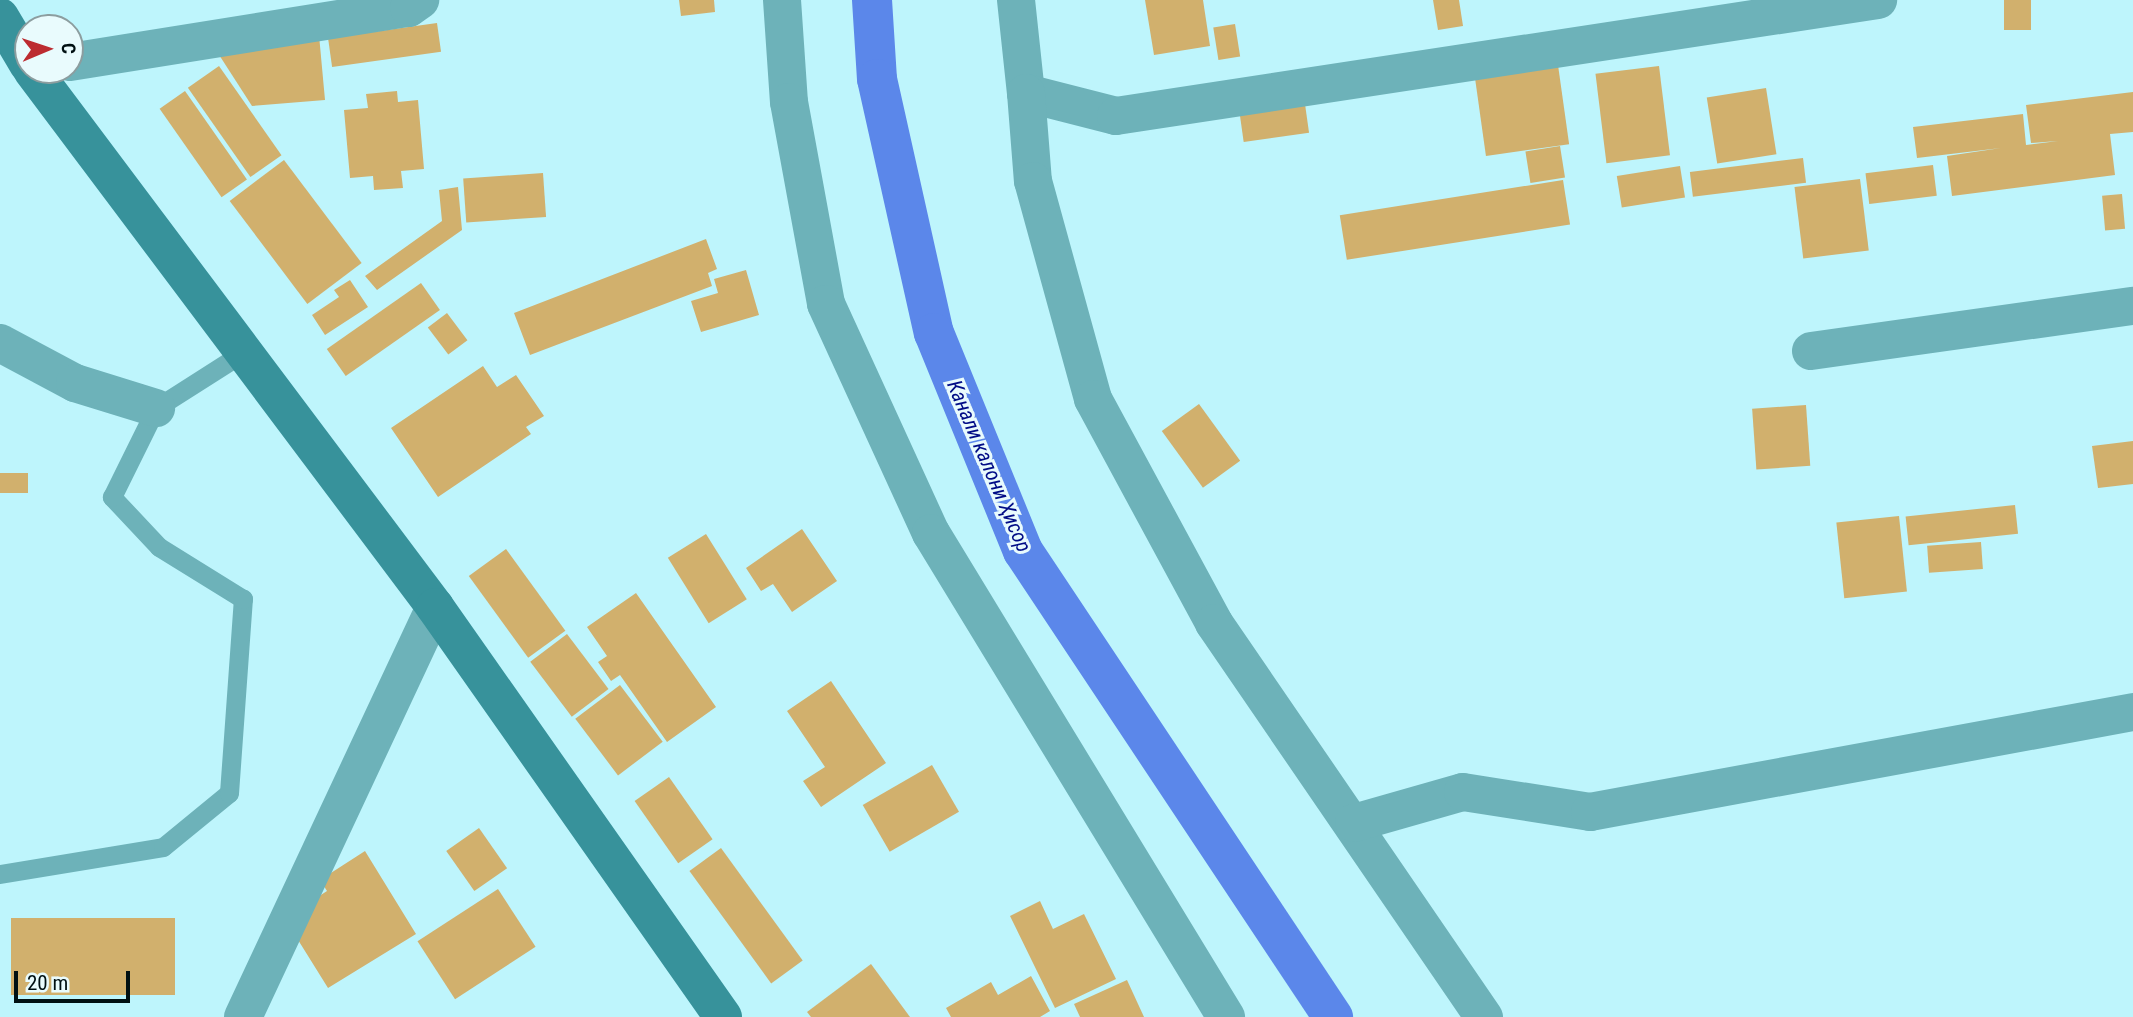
<!DOCTYPE html>
<meta charset="utf-8">
<style>
body{margin:0}
#map{position:relative;width:2133px;height:1017px;overflow:hidden;background:#bef5fc;font-family:"Roboto Condensed",sans-serif}
div>[style]{position:absolute}
.canal>*{height:40px;margin:-20px;padding:0 20px;transform-origin:20px;border-radius:20px;background:#5b87ea}
.building>*{inset:0;background:#d1b06d;transform-origin:0 0}
.lane>*{height:19px;margin:-9.5px;padding:0 9.5px;transform-origin:9.5px;border-radius:9.5px;background:#6db2b9}
.street>*{height:38px;margin:-19px;padding:0 19px;transform-origin:19px;border-radius:19px;background:#6db2b9}
.secondary>*{height:38px;margin:-19px;padding:0 19px;transform-origin:19px;border-radius:19px;background:#37929b}
span{translate:-50% -50%;white-space:nowrap;text-align:center;line-height:1.15;-webkit-text-stroke:6px #e9fbfd;paint-order:stroke}
.water-label{font-size:21px;color:#010c86;font-style:italic}
.north{position:absolute;left:14px;top:14px;width:70px;height:70px;box-sizing:border-box;background:#e9fbfd;border:2px solid #8c9d9f;border-radius:50%;rotate:88deg;font-size:19px;font-weight:700;line-height:28px;text-align:center;color:#001012}
.north::after{content:'';display:block;margin:auto;width:24px;height:32px;background:#bc2c31;clip-path:polygon(50% 0,100% 100%,50% 72%,0 100%)}
.scale{position:absolute;left:14px;top:971px;width:116px;height:32px;box-sizing:border-box;border:4px solid #001012;border-top:0;padding-left:9px;font-size:21px;line-height:24px;white-space:nowrap;color:#001012;-webkit-text-stroke:5px #e9fbfd;paint-order:stroke}
</style>
<div id="map">
<div class="canal">
<div style="left:872px;top:0;width:79px;rotate:86.4deg"></div>
<div style="left:877px;top:79px;width:260px;rotate:77.4deg"></div>
<div style="left:934px;top:333px;width:235px;rotate:67.8deg"></div>
<div style="left:1023px;top:551px;width:560px;rotate:56.37deg"></div>
</div>
<div class="building">
<div style="clip-path:polygon(679px 0,714px 0,715px 12px,681px 16px)"></div>
<div style="clip-path:polygon(1145px 0,1203px 0,1210px 46px,1154px 55px)"></div>
<div style="clip-path:polygon(1433px 0,1459px 0,1463px 26px,1438px 30px)"></div>
<div style="left:2004px;top:0;width:27px;height:30px"></div>
<div style="left:437px;top:23px;width:29px;height:110px;rotate:82deg"></div>
<div style="left:1235px;top:24px;width:33px;height:22px;rotate:81deg"></div>
<div style="clip-path:polygon(319px 35px,325px 100px,252px 106px,214px 47px)"></div>
<div style="left:1558px;top:65px;width:80px;height:84px;rotate:82deg"></div>
<div style="left:219px;top:66px;width:109px;height:38px;rotate:55deg"></div>
<div style="left:1659px;top:66px;width:90px;height:64px;rotate:83deg"></div>
<div style="left:1766px;top:88px;width:67px;height:60px;rotate:81deg"></div>
<div style="left:185px;top:91px;width:108px;height:31px;rotate:55deg"></div>
<div style="clip-path:polygon(397px 91px,398px 102px,418px 100px,424px 169px,401px 171px,403px 188px,374px 190px,373px 176px,350px 178px,344px 110px,368px 108px,366px 94px)"></div>
<div style="clip-path:polygon(2133px 92px,2133px 132px,2110px 134px,2115px 175px,1952px 196px,1947px 156px,2001px 148px,1917px 158px,1913px 127px,2023px 114px,2026px 145px,2058px 141px,2031px 143px,2026px 105px)"></div>
<div style="left:1305px;top:104px;width:29px;height:66px;rotate:82deg"></div>
<div style="left:1560px;top:146px;width:32px;height:35px;rotate:81deg"></div>
<div style="left:1803px;top:158px;width:25px;height:114px;rotate:83deg"></div>
<div style="left:284px;top:160px;width:129px;height:68px;rotate:53deg"></div>
<div style="left:1933px;top:165px;width:31px;height:68px;rotate:83deg"></div>
<div style="left:1680px;top:166px;width:32px;height:64px;rotate:81deg"></div>
<div style="left:543px;top:173px;width:44px;height:80px;rotate:86deg"></div>
<div style="left:1860px;top:179px;width:72px;height:66px;rotate:83deg"></div>
<div style="left:1563px;top:180px;width:45px;height:226px;rotate:81deg"></div>
<div style="clip-path:polygon(458px 187px,462px 230px,377px 290px,365px 276px,442px 221px,439px 190px)"></div>
<div style="left:2122px;top:194px;width:35px;height:20px;rotate:85deg"></div>
<div style="clip-path:polygon(706px 239px,717px 269px,708px 273px,712px 286px,530px 355px,514px 313px)"></div>
<div style="clip-path:polygon(746px 270px,759px 315px,701px 332px,691px 301px,718px 293px,714px 279px)"></div>
<div style="clip-path:polygon(350px 280px,368px 307px,325px 335px,312px 315px,339px 297px,334px 290px)"></div>
<div style="left:421px;top:283px;width:33px;height:115px;rotate:55deg"></div>
<div style="left:447px;top:313px;width:34px;height:24px;rotate:53deg"></div>
<div style="clip-path:polygon(483px 366px,497px 387px,516px 375px,544px 416px,526px 427px,531px 434px,438px 497px,391px 428px)"></div>
<div style="left:1199px;top:404px;width:70px;height:46px;rotate:54deg"></div>
<div style="left:1806px;top:405px;width:61px;height:54px;rotate:86deg"></div>
<div style="clip-path:polygon(2133px 441px,2133px 484px,2098px 488px,2092px 446px)"></div>
<div style="left:0;top:473px;width:28px;height:20px"></div>
<div style="left:2015px;top:505px;width:29px;height:110px;rotate:84deg"></div>
<div style="left:1899px;top:516px;width:76px;height:63px;rotate:84deg"></div>
<div style="clip-path:polygon(802px 529px,837px 581px,792px 612px,773px 584px,761px 591px,746px 568px)"></div>
<div style="left:706px;top:534px;width:77px;height:45px;rotate:58deg"></div>
<div style="left:1981px;top:542px;width:27px;height:54px;rotate:86deg"></div>
<div style="left:506px;top:549px;width:101px;height:46px;rotate:54deg"></div>
<div style="clip-path:polygon(636px 593px,716px 707px,667px 742px,620px 675px,611px 681px,598px 662px,607px 656px,587px 627px)"></div>
<div style="left:567px;top:634px;width:69px;height:46px;rotate:53deg"></div>
<div style="clip-path:polygon(831px 681px,886px 763px,821px 807px,803px 781px,825px 767px,787px 711px)"></div>
<div style="left:620px;top:685px;width:71px;height:56px;rotate:53deg"></div>
<div style="left:932px;top:765px;width:54px;height:80px;rotate:60deg"></div>
<div style="left:669px;top:777px;width:76px;height:42px;rotate:55deg"></div>
<div style="left:479px;top:828px;width:49px;height:40px;rotate:55deg"></div>
<div style="left:721px;top:848px;width:139px;height:39px;rotate:54deg"></div>
<div style="clip-path:polygon(365px 851px,416px 934px,328px 988px,290px 927px,307px 904px,327px 891px,320px 880px)"></div>
<div style="left:498px;top:889px;width:69px;height:96px;rotate:57deg"></div>
<div style="clip-path:polygon(1040px 901px,1053px 929px,1084px 914px,1116px 979px,1055px 1008px,1010px 916px)"></div>
<div style="left:11px;top:918px;width:164px;height:77px"></div>
<div style="clip-path:polygon(871px 964px,910px 1017px,811px 1017px,807px 1012px)"></div>
<div style="clip-path:polygon(1031px 976px,1050px 1011px,1040px 1017px,951px 1017px,946px 1008px,991px 982px,998px 995px)"></div>
<div style="clip-path:polygon(1127px 980px,1144px 1017px,1080px 1017px,1074px 1004px)"></div>
</div>
<div class="lane">
<div style="left:0;top:874px;width:165px;rotate:-9.4deg"></div>
<div style="left:163px;top:847px;width:85px;rotate:-39.3deg"></div>
<div style="left:229px;top:793px;width:195px;rotate:-85.9deg"></div>
<div style="left:243px;top:599px;width:99px;rotate:-148.2deg"></div>
<div style="left:159px;top:547px;width:69px;rotate:-133.2deg"></div>
<div style="left:112px;top:497px;width:99px;rotate:-63.7deg"></div>
<div style="left:156px;top:408px;width:104px;rotate:-32.5deg"></div>
</div>
<div class="street">
<div style="left:782px;top:0;width:102px;rotate:86.1deg"></div>
<div style="left:789px;top:102px;width:205px;rotate:79.6deg"></div>
<div style="left:826px;top:304px;width:252px;rotate:65.4deg"></div>
<div style="left:931px;top:533px;width:567px;rotate:58.64deg"></div>
<div style="left:1016px;top:0;width:94px;rotate:83.9deg"></div>
<div style="left:1026px;top:93px;width:93px;rotate:14.3deg"></div>
<div style="left:1116px;top:116px;width:771px;rotate:-8.66deg"></div>
<div style="left:70px;top:62px;width:343px;rotate:-9.1deg"></div>
<div style="left:409px;top:8px;width:14px;rotate:-36deg"></div>
<div style="left:1026px;top:93px;width:88px;rotate:85.5deg"></div>
<div style="left:1033px;top:181px;width:226px;rotate:74.6deg"></div>
<div style="left:1093px;top:399px;width:255px;rotate:61.6deg"></div>
<div style="left:1214px;top:623px;width:478px;rotate:55.6deg"></div>
<div style="left:0;top:343px;width:85px;rotate:28.1deg"></div>
<div style="left:75px;top:383px;width:85px;rotate:17.2deg"></div>
<div style="left:1811px;top:351px;width:325px;rotate:-8deg"></div>
<div style="left:1354px;top:823px;width:113px;rotate:-15.9deg"></div>
<div style="left:1463px;top:792px;width:129px;rotate:8.9deg"></div>
<div style="left:1590px;top:812px;width:552px;rotate:-10.43deg"></div>
<div style="left:243px;top:1017px;width:453px;rotate:-64.9deg"></div>
</div>
<div class="secondary">
<div style="left:0;top:17px;width:55px;rotate:59.2deg"></div>
<div style="left:32px;top:70px;width:671px;rotate:53.11deg"></div>
<div style="left:435px;top:607px;width:501px;rotate:54.91deg"></div>
</div>
<div class="water-label">
<span style="left:989px;top:466px;rotate:67deg">Канали калони Ҳисор</span>
</div>
<div class="north">С</div>
<div class="scale">20 m</div>
</div>
